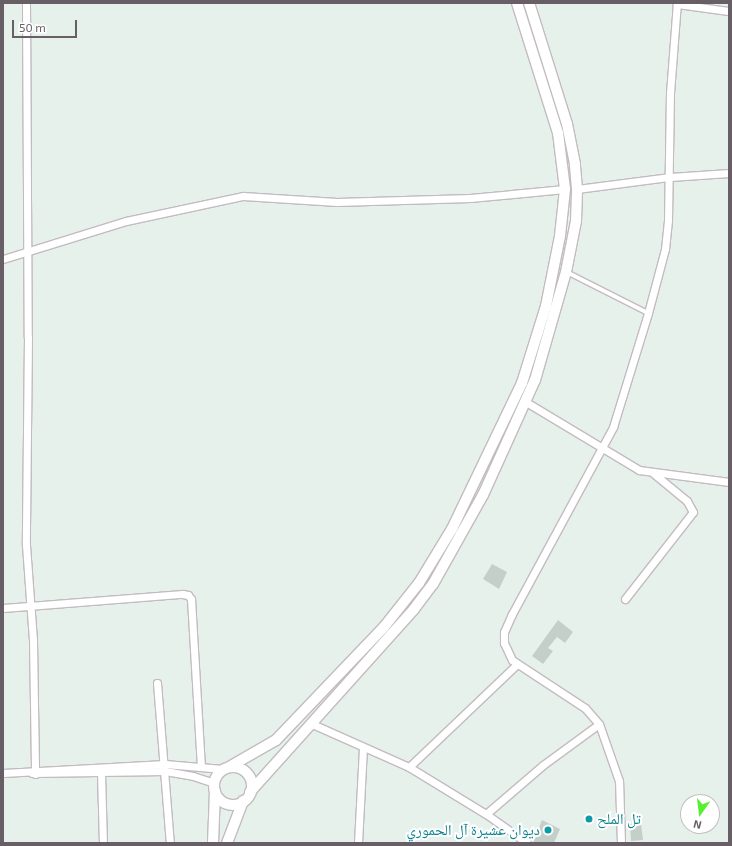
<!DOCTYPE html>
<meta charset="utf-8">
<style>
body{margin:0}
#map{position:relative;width:732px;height:846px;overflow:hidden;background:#e7f1ec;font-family:"Exo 2","Noto Naskh Arabic",sans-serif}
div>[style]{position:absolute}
.building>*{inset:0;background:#c5cfc9}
.roads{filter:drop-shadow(1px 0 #c3bbc0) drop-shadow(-1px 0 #c3bbc0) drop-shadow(0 1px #c3bbc0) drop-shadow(0 -1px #c3bbc0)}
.lane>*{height:3.5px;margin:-1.75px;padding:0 1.75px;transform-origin:1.75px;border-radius:1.75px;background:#fff}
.street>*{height:7px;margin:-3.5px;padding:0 3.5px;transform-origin:3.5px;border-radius:3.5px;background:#fff}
.secondary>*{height:10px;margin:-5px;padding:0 5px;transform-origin:5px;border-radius:5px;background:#fff}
.secondary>.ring{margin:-5px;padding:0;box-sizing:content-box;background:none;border:10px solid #fff;border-radius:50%}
.dots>*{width:11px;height:11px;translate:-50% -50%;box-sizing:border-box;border:2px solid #fff;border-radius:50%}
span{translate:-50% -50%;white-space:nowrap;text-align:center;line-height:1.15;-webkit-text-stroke:4px #fff;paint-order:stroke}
.culture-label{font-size:15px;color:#0d838f}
.left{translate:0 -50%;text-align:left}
.right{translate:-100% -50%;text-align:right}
.frame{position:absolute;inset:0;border:4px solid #685e65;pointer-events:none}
.north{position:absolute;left:680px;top:794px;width:40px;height:40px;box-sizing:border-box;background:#fff;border:1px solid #c3bfc1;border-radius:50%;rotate:194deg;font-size:11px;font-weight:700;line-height:16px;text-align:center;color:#685e65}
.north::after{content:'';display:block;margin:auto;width:14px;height:18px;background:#55f02e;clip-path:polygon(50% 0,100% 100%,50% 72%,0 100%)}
.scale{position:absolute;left:12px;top:20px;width:65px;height:18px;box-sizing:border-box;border:2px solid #685e65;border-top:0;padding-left:5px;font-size:12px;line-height:14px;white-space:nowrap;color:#685e65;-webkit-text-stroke:3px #fff;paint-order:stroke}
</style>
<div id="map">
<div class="building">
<div style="clip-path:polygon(492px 564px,507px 572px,499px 589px,483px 579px)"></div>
<div style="clip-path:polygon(558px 620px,573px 632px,565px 643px,557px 637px,548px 648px,553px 651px,543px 664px,532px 656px)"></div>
<div style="clip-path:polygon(542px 820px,560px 829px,554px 843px,533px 843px)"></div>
<div style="clip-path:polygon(630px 824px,641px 824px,643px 840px,631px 841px)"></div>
</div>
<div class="roads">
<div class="lane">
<div style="left:567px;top:272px;width:91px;rotate:26.8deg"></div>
</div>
<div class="street">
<div style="left:26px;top:3px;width:334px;rotate:89.7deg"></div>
<div style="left:28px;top:337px;width:208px;rotate:90.6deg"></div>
<div style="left:26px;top:545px;width:95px;rotate:85.8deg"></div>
<div style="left:33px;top:640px;width:134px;rotate:89.1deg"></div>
<div style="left:677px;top:4px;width:52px;rotate:7.7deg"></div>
<div style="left:577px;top:189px;width:94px;rotate:-7.4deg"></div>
<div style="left:670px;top:177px;width:59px;rotate:-3.9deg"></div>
<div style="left:3px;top:259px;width:129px;rotate:-17.2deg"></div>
<div style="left:126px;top:221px;width:120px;rotate:-12.1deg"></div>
<div style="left:243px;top:196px;width:94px;rotate:3.7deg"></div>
<div style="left:337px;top:202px;width:133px;rotate:-1.7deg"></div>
<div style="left:470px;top:198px;width:95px;rotate:-5.4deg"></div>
<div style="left:526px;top:402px;width:132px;rotate:31deg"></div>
<div style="left:639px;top:470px;width:91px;rotate:7.6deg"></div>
<div style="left:625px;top:599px;width:110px;rotate:-52deg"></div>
<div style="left:693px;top:512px;width:13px;rotate:-119deg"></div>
<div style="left:687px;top:501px;width:44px;rotate:-140.5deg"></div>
<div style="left:3px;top:608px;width:180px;rotate:-4.5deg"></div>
<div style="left:182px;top:594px;width:6px;rotate:9deg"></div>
<div style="left:188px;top:595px;width:5px;rotate:53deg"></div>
<div style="left:191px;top:599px;width:167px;rotate:86.6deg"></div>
<div style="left:157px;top:683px;width:161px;rotate:85.4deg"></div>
<div style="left:310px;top:723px;width:108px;rotate:24deg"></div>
<div style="left:409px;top:767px;width:90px;rotate:31.4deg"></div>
<div style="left:486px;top:814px;width:50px;rotate:35.3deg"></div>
<div style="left:409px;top:767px;width:149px;rotate:-43.6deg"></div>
<div style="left:3px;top:773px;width:162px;rotate:-3.2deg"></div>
<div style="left:165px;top:764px;width:58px;rotate:4.9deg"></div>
<div style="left:32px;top:773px;width:133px;rotate:-0.9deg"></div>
<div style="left:165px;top:771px;width:28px;rotate:10deg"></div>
<div style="left:193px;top:776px;width:22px;rotate:18deg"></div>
<div style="left:101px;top:773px;width:70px;rotate:88.4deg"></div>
<div style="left:486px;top:814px;width:75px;rotate:-40.7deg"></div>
<div style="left:543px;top:765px;width:69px;rotate:-36.2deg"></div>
<div style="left:358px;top:843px;width:96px;rotate:-87deg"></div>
<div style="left:621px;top:843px;width:62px;rotate:-91.8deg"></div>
<div style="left:619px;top:781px;width:60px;rotate:-109.3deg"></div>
<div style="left:599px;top:724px;width:21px;rotate:-131deg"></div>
<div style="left:585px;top:708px;width:87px;rotate:-146.7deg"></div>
<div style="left:512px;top:660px;width:19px;rotate:-115deg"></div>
<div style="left:504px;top:643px;width:11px;rotate:-90deg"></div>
<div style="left:504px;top:632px;width:20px;rotate:-66deg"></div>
<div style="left:512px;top:614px;width:213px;rotate:-61.6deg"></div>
<div style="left:613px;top:427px;width:119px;rotate:-72.9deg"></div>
<div style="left:648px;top:313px;width:66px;rotate:-75.1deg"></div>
<div style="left:665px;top:249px;width:29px;rotate:-84deg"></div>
<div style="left:668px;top:220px;width:127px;rotate:-89.1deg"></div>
<div style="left:670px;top:93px;width:90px;rotate:-85.6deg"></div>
</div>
<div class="secondary">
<div style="left:229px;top:767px;width:54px;rotate:-29.9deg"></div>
<div style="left:276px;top:740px;width:156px;rotate:-46.3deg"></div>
<div style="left:384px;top:627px;width:56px;rotate:-51.5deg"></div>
<div style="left:419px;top:583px;width:63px;rotate:-58.6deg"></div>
<div style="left:452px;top:529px;width:162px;rotate:-64.4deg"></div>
<div style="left:522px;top:383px;width:81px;rotate:-72.7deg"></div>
<div style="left:546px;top:306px;width:71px;rotate:-78.7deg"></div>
<div style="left:560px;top:236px;width:47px;rotate:-83.9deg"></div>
<div style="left:565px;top:189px;width:56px;rotate:-97.1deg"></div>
<div style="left:558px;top:133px;width:136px;rotate:-107.5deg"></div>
<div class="ring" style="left:214px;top:767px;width:28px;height:28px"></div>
<div style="left:250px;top:792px;width:246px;rotate:-48.1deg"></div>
<div style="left:414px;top:609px;width:31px;rotate:-53deg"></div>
<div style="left:433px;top:584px;width:102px;rotate:-60.7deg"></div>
<div style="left:483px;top:495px;width:126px;rotate:-65.7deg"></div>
<div style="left:535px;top:380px;width:112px;rotate:-74deg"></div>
<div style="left:566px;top:272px;width:52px;rotate:-78.9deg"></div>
<div style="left:576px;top:221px;width:32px;rotate:-88deg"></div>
<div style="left:577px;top:189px;width:25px;rotate:-95deg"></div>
<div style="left:575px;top:164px;width:41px;rotate:-101.3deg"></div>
<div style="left:567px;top:124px;width:127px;rotate:-107.4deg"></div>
<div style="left:213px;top:843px;width:52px;rotate:-87.8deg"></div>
<div style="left:227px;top:843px;width:45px;rotate:-69.1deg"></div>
</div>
</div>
<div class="dots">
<div style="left:589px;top:819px;background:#0f9aa8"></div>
<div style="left:548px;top:830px;background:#0f9aa8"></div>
</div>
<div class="culture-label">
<span class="left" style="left:597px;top:819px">تل الملح</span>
<span class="right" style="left:540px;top:830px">ديوان عشيرة آل الحموري</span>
</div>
<div class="frame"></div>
<div class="north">N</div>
<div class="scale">50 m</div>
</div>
